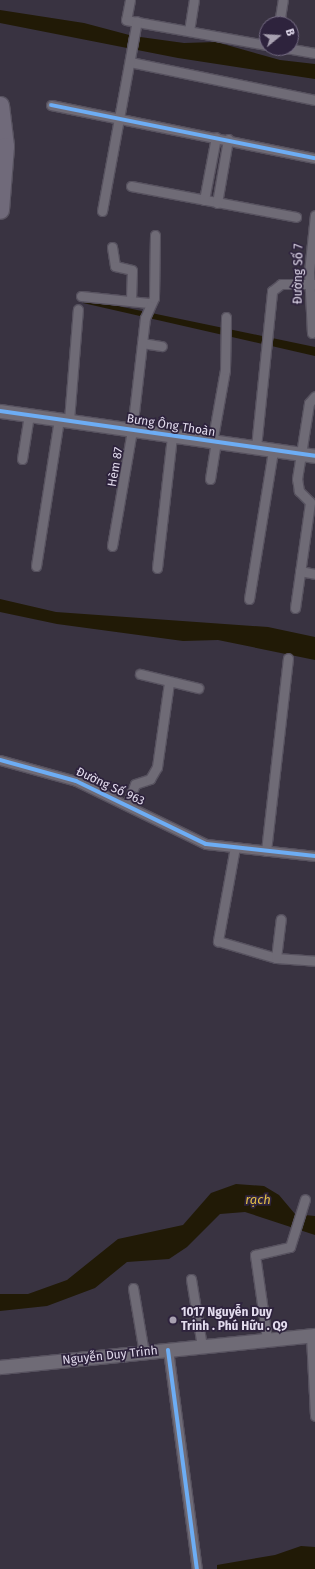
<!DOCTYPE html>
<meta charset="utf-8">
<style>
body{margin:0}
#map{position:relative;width:315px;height:1569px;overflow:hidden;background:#393341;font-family:"Fira Sans",sans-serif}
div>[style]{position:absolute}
.water>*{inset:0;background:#211a06}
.roads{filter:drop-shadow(1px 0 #57525f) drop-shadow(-1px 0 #57525f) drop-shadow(0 1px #57525f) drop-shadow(0 -1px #57525f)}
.street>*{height:9px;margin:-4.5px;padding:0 4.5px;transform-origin:4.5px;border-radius:4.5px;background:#6f6b76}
.secondary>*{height:13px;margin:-6.5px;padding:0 6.5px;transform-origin:6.5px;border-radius:6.5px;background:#6f6b76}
.highway>*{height:17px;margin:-8.5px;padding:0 8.5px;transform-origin:8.5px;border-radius:8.5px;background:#706a7a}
.cycleway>*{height:4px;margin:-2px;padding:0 2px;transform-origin:2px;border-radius:2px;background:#6dadf4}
.dots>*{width:11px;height:11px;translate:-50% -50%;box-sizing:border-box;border:2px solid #2e233d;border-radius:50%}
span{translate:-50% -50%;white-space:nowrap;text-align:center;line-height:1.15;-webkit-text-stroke:3.5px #2e233d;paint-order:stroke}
.street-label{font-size:12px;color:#e3dcee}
.poi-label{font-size:12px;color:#e3dcee;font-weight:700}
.left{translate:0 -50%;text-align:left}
.water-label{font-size:13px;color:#e5c047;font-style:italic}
.north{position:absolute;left:259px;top:16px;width:40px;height:40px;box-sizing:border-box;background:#2e233d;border:1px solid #766d84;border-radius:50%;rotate:72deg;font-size:11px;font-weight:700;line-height:16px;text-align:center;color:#e3dcee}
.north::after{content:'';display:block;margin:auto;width:14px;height:18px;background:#a8a1b1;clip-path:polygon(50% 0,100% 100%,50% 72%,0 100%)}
</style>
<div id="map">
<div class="water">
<div style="clip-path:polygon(0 10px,84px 23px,133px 36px,184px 43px,216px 42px,280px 60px,315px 64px,315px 79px,178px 58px,0 23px)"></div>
<div style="clip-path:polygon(84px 299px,315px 347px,315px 356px,83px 303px)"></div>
<div style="clip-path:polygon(0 599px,56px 612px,268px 627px,315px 637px,315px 660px,218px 640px,183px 641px,57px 624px,0 612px)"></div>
<div style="clip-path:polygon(236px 1184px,264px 1186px,279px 1195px,295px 1214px,315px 1216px,315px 1235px,245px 1212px,220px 1214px,187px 1247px,169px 1259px,127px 1262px,95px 1288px,47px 1306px,0 1311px,0 1294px,28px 1294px,67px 1280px,118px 1239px,183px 1225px,211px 1193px)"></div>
<div style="clip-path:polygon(301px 1546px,315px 1547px,315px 1569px,217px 1569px,217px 1565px,275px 1555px)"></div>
</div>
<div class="roads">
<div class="street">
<div style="left:130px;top:0;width:20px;rotate:101deg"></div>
<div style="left:126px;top:20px;width:143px;rotate:10.1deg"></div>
<div style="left:279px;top:24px;width:24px;rotate:-81deg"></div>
<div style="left:189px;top:31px;width:31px;rotate:-81deg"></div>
<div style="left:286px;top:48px;width:29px;rotate:10deg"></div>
<div style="left:130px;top:62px;width:189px;rotate:11.6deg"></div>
<div style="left:51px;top:105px;width:269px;rotate:11.4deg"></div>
<div style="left:131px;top:186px;width:168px;rotate:10.6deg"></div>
<div style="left:204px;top:200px;width:64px;rotate:-79.2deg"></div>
<div style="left:217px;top:203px;width:65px;rotate:-80.2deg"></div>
<div style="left:102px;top:211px;width:193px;rotate:-79.6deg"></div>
<div style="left:112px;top:247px;width:19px;rotate:81deg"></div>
<div style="left:115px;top:266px;width:17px;rotate:13deg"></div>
<div style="left:132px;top:270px;width:31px;rotate:92deg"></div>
<div style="left:81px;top:296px;width:68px;rotate:5.9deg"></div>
<div style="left:312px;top:333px;width:61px;rotate:-92.8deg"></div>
<div style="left:309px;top:272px;width:57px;rotate:-84deg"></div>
<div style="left:142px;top:343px;width:20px;rotate:9deg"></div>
<div style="left:69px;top:420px;width:111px;rotate:-85.4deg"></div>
<div style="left:212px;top:443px;width:74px;rotate:-79.9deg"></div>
<div style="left:225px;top:370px;width:53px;rotate:-88.9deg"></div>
<div style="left:256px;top:447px;width:157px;rotate:-84.1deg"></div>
<div style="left:272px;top:291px;width:11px;rotate:-38deg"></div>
<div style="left:281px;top:284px;width:34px"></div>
<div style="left:22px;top:459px;width:45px;rotate:-81deg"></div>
<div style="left:210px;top:479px;width:36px;rotate:-81deg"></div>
<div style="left:112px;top:546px;width:118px;rotate:-80.2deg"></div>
<div style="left:132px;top:430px;width:113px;rotate:-83.4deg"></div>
<div style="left:145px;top:318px;width:22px;rotate:-66deg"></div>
<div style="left:154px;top:298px;width:63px;rotate:-89.1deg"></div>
<div style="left:36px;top:566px;width:149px;rotate:-81.1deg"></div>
<div style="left:157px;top:568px;width:132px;rotate:-83.5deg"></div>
<div style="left:300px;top:571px;width:15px;rotate:11deg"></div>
<div style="left:249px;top:599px;width:151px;rotate:-80.8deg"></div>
<div style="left:295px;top:608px;width:107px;rotate:-81.9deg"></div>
<div style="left:310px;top:502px;width:16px;rotate:-135deg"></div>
<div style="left:299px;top:491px;width:12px;rotate:-99deg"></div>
<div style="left:297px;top:479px;width:77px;rotate:-81deg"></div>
<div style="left:309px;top:403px;width:9px;rotate:-49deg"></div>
<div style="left:140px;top:674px;width:60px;rotate:13.6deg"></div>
<div style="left:0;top:760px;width:79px;rotate:15.4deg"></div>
<div style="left:76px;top:781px;width:144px;rotate:25.9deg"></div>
<div style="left:206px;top:844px;width:110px;rotate:6.3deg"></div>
<div style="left:127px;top:805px;width:22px;rotate:-69deg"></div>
<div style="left:135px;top:784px;width:16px;rotate:-18deg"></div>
<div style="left:150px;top:779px;width:14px;rotate:-60deg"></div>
<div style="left:157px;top:767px;width:85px;rotate:-81.9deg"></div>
<div style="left:235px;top:847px;width:96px;rotate:100.3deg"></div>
<div style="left:218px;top:941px;width:60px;rotate:16.3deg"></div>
<div style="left:276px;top:958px;width:39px;rotate:4deg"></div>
<div style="left:266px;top:851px;width:194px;rotate:-83.5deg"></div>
<div style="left:276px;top:958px;width:39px;rotate:-83deg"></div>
<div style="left:191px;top:1279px;width:68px;rotate:80.7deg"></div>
<div style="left:133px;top:1288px;width:66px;rotate:80.4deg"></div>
<div style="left:311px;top:1336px;width:80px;rotate:87.1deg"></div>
<div style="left:267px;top:1339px;width:85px;rotate:-98.1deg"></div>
<div style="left:255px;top:1255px;width:36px;rotate:-13deg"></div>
<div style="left:290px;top:1247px;width:50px;rotate:-72.6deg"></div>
<div style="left:168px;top:1350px;width:221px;rotate:82.5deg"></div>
</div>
<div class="secondary">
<div style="left:0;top:411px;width:318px;rotate:8.1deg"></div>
<div style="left:0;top:1367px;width:317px;rotate:-5.8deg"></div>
</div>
<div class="highway">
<div style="left:0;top:105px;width:41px;rotate:83deg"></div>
<div style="left:5px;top:146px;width:64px;rotate:94.5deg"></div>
</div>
</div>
<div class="cycleway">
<div style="left:51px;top:105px;width:269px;rotate:11.4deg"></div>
<div style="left:0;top:411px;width:318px;rotate:8.1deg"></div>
<div style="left:0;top:760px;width:79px;rotate:15.4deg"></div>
<div style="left:76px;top:781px;width:144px;rotate:25.9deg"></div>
<div style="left:206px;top:844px;width:110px;rotate:6.3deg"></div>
<div style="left:168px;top:1350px;width:221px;rotate:82.5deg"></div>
</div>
<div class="dots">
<div style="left:173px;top:1320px;background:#a8a1b1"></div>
</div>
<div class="street-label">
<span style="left:299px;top:274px;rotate:-89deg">Đường Số 7</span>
<span style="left:171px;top:426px;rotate:9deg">Bưng Ông Thoàn</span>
<span style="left:116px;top:467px;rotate:-80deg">Hèm 87</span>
<span style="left:110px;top:787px;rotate:25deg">Đường Số 963</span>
<span style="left:110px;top:1356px;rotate:-6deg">Nguyễn Duy Trinh</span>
</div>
<div class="poi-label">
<span class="left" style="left:181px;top:1320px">1017 Nguyễn Duy<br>Trinh . Phú Hữu . Q9</span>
</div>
<div class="water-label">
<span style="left:258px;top:1200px">rạch</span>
</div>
<div class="north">B</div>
</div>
